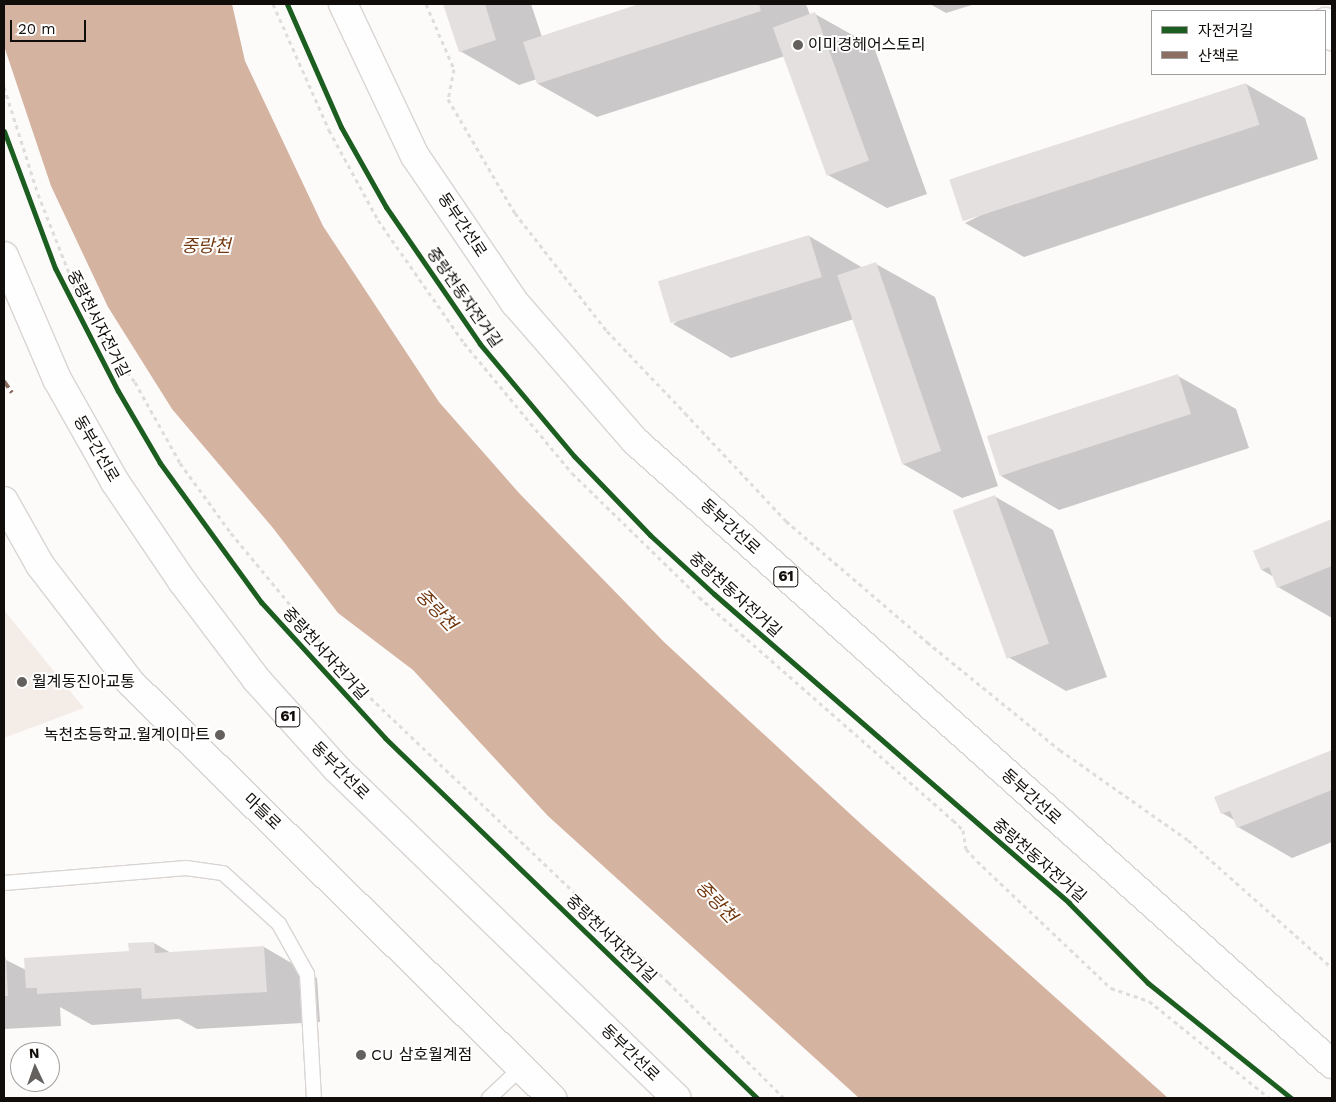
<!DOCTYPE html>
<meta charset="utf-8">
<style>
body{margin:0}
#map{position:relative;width:1336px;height:1102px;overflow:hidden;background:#fdfbfa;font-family:"Work Sans","Noto Sans KR",sans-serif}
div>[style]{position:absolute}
.built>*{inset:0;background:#f4ece7}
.water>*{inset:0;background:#d4b3a0}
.shadow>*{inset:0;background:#0003}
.building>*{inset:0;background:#e4e0df;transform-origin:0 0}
.path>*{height:3px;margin-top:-1.5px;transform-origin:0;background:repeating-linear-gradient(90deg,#dedcdc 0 4px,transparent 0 8px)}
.roads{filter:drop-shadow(1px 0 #d8d5d3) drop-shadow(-1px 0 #d8d5d3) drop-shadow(0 1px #d8d5d3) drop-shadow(0 -1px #d8d5d3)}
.lane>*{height:14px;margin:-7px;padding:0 7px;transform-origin:7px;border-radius:7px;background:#fffefe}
.secondary>*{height:28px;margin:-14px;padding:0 14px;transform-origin:14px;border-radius:14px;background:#fffefe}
.highway>*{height:28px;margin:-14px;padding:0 14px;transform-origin:14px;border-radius:14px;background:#fffefe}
.quiet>*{height:4px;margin-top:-2px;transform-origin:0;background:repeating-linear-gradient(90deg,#8d6e63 0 8px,transparent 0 12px)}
.cycleway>*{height:5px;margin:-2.5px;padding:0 2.5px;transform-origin:2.5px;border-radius:2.5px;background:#1b5e20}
.dots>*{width:14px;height:14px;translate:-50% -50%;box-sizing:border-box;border:2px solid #fff;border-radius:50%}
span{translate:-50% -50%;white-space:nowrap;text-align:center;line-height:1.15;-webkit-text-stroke:4px #fff;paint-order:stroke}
.shield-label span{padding:1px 4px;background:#fff;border:1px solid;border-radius:4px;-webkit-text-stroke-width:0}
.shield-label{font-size:15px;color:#110d0a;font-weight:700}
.poi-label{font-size:16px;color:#110d0a}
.left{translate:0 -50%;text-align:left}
.right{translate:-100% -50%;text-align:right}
.street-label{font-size:16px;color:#110d0a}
.water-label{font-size:18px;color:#72370f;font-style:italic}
.frame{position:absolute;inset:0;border:5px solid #110d0a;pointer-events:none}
.legend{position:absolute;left:1151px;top:10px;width:175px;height:65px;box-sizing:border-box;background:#fff;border:1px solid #a09e9d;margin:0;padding:6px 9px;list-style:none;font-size:15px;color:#110d0a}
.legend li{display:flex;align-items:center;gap:10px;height:25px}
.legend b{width:25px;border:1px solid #a09e9d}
.north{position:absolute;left:10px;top:1042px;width:50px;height:50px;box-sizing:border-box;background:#fff;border:1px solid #a09e9d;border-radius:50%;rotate:357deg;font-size:14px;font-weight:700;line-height:20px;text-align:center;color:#110d0a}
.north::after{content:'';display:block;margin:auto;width:18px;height:22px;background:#64605e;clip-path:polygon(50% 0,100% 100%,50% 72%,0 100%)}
.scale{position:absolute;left:10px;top:20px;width:76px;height:22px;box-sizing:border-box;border:2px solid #110d0a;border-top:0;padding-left:6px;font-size:15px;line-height:18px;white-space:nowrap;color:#110d0a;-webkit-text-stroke:4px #fff;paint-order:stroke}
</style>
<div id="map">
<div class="built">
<div style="clip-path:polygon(4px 610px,84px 708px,4px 738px)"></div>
</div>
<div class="water">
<div style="clip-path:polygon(4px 4px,232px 4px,245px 61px,323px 226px,439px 402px,519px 493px,664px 642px,861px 824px,1168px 1098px,859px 1098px,548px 816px,413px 670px,338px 613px,273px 528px,172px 409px,108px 307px,51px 186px,4px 46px)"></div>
</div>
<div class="shadow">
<div style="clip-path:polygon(444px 4px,531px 4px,542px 37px,643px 4px,806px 4px,810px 15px,815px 14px,874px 47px,927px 194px,887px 208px,828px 175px,785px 56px,597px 117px,538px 84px,537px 79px,519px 85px,460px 51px)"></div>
<div style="clip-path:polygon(930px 4px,975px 4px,946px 13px)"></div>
<div style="clip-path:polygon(1246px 84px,1305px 118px,1318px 159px,1024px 257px,965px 223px)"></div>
<div style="clip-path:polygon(809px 236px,863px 268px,876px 264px,935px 297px,998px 486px,962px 498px,903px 464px,854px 319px,731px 358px,673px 324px)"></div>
<div style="clip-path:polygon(1178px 376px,1236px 409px,1249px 448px,1059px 510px,1001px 476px)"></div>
<div style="clip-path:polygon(994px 496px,1053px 530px,1107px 677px,1066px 691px,1008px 657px)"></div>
<div style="clip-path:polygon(1332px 521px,1332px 618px,1278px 587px,1274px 577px,1262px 570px,1254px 552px)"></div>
<div style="clip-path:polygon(1332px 751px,1332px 842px,1292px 858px,1238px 827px,1236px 821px,1222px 813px,1216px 798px)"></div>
<div style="clip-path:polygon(154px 943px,171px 953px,264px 947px,317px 978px,320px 1022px,197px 1029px,179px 1019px,92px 1025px,60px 1007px,61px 1026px,4px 1029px,4px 959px,26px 970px,130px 952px)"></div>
</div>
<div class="building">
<div style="clip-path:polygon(443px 4px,485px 4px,496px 40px,459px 52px)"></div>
<div style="clip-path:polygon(639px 4px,759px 4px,761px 11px,537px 84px,523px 42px)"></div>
<div style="left:815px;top:12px;width:158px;height:45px;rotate:70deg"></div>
<div style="left:1246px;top:83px;width:44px;height:312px;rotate:72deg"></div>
<div style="left:809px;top:235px;width:44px;height:158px;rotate:73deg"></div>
<div style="left:876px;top:262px;width:200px;height:41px;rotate:71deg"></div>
<div style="left:1178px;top:374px;width:42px;height:201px;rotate:72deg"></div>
<div style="left:995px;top:495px;width:158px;height:45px;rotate:70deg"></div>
<div style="clip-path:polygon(1332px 519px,1332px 566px,1277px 588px,1269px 567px,1261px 570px,1253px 551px)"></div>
<div style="clip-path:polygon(1332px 750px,1332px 790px,1237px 828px,1230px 811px,1221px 814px,1214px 797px)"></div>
<div style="clip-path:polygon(154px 942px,155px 953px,264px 946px,267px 992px,142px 999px,141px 988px,37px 994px,37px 988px,26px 988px,24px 958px,129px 951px,128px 943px)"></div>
<div style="clip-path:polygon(4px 957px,6px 957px,8px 996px,4px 996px)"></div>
</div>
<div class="path">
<div style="left:273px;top:4px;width:138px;rotate:66deg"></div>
<div style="left:329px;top:130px;width:102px;rotate:61.4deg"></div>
<div style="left:378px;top:220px;width:150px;rotate:55deg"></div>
<div style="left:464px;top:343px;width:169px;rotate:50.3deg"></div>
<div style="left:572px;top:473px;width:177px;rotate:44.3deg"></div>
<div style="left:699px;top:597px;width:338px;rotate:41.3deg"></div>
<div style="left:953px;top:820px;width:14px;rotate:45deg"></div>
<div style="left:963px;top:830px;width:19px;rotate:81deg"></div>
<div style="left:966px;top:849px;width:16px;rotate:47deg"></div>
<div style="left:977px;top:861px;width:185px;rotate:43.5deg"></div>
<div style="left:1111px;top:988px;width:40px;rotate:18.9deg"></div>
<div style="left:1149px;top:1001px;width:154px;rotate:38.9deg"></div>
<div style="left:426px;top:4px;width:71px;rotate:66.7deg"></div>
<div style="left:454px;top:69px;width:31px;rotate:101deg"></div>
<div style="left:448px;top:99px;width:132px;rotate:59.6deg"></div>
<div style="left:515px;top:213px;width:150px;rotate:52.1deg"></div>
<div style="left:607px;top:331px;width:113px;rotate:46.4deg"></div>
<div style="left:685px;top:413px;width:148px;rotate:46.9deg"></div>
<div style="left:786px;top:521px;width:186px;rotate:40.6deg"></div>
<div style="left:927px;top:642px;width:171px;rotate:39.1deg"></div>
<div style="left:1060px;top:750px;width:156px;rotate:35.1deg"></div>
<div style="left:1188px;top:840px;width:193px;rotate:41.6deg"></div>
<div style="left:4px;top:87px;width:112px;rotate:72.4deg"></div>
<div style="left:38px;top:194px;width:101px;rotate:68.5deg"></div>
<div style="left:75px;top:288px;width:67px;rotate:61.5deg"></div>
<div style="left:107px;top:347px;width:45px;rotate:51.3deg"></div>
<div style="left:135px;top:382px;width:93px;rotate:60.9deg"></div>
<div style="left:180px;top:463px;width:87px;rotate:53.9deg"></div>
<div style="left:231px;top:533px;width:192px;rotate:50.5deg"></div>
<div style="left:353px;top:681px;width:436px;rotate:43.7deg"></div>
<div style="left:668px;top:982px;width:164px;rotate:45deg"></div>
</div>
<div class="roads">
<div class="lane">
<div style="left:4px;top:883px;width:183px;rotate:-4.7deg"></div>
<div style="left:186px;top:868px;width:37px;rotate:8deg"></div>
<div style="left:223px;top:873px;width:76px;rotate:42.3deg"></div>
<div style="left:279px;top:924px;width:57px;rotate:60.8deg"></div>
<div style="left:307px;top:974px;width:124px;rotate:86.8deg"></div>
<div style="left:489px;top:1098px;width:44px;rotate:-43.2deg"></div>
</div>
<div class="secondary">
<div style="left:1325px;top:22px;width:16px;rotate:63deg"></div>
<div style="left:4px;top:501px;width:73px;rotate:60.6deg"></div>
<div style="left:40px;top:565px;width:148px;rotate:52.4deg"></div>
<div style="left:130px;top:682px;width:593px;rotate:44.59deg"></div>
</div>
<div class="highway">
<div style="left:343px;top:4px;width:168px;rotate:64.7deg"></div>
<div style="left:415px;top:156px;width:178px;rotate:55.8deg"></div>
<div style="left:515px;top:303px;width:183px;rotate:49deg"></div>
<div style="left:635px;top:441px;width:935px;rotate:41.79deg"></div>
<div style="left:4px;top:256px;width:134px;rotate:66.7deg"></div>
<div style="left:57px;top:379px;width:118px;rotate:60.6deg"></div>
<div style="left:115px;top:482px;width:120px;rotate:55.9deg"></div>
<div style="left:182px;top:581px;width:123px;rotate:52.9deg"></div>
<div style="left:256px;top:679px;width:120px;rotate:48deg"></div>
<div style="left:336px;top:768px;width:474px;rotate:44.1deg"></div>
</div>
</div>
<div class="quiet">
<div style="left:4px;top:381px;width:14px;rotate:56deg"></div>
</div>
<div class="cycleway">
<div style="left:287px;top:4px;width:134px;rotate:66.3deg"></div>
<div style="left:341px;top:127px;width:92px;rotate:60.6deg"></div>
<div style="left:386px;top:207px;width:166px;rotate:55.5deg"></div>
<div style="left:480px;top:344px;width:146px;rotate:50deg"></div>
<div style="left:574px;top:456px;width:110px;rotate:46.1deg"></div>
<div style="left:650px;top:535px;width:87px;rotate:42.7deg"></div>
<div style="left:714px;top:594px;width:471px;rotate:41deg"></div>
<div style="left:1069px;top:903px;width:112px;rotate:45.4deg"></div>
<div style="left:1148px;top:983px;width:184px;rotate:38.8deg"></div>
<div style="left:4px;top:131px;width:146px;rotate:69.6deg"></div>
<div style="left:55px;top:268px;width:138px;rotate:62.9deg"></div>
<div style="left:118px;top:391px;width:83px;rotate:59.7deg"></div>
<div style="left:160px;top:463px;width:172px;rotate:54deg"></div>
<div style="left:261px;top:602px;width:184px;rotate:47.6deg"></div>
<div style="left:385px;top:738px;width:518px;rotate:44.06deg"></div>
</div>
<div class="dots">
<div style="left:798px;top:45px;background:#64605e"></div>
<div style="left:22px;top:682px;background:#64605e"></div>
<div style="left:220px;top:735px;background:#64605e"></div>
<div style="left:361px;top:1055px;background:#64605e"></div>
</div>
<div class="shield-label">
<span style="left:786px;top:577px">61</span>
<span style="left:288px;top:717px">61</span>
</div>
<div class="poi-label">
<span class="left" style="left:808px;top:45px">이미경헤어스토리</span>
<span class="left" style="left:32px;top:682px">월계동진아교통</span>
<span class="right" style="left:210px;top:735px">녹천초등학교.월계이마트</span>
<span class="left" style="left:371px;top:1055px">CU 삼호월계점</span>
</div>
<div class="street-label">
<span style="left:462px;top:225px;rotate:56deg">동부간선로</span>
<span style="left:464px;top:298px;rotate:55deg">중랑천동자전거길</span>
<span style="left:98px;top:324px;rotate:63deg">중랑천서자전거길</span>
<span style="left:96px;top:449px;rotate:60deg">동부간선로</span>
<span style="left:730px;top:527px;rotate:42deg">동부간선로</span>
<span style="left:735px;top:595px;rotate:42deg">중랑천동자전거길</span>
<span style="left:325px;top:654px;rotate:48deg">중랑천서자전거길</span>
<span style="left:340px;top:771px;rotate:45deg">동부간선로</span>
<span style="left:1031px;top:797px;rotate:42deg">동부간선로</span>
<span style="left:262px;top:812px;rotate:44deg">마들로</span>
<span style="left:1039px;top:861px;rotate:41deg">중랑천동자전거길</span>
<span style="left:611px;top:939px;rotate:44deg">중랑천서자전거길</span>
<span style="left:630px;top:1053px;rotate:44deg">동부간선로</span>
</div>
<div class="water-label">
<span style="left:206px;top:246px">중랑천</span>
<span style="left:436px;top:610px;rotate:46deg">중랑천</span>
<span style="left:716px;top:902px;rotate:46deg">중랑천</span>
</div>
<div class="frame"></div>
<ul class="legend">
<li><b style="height:6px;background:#1b5e20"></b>자전거길</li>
<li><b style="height:6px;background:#8d6e63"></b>산책로</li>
</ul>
<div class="north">N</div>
<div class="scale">20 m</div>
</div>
